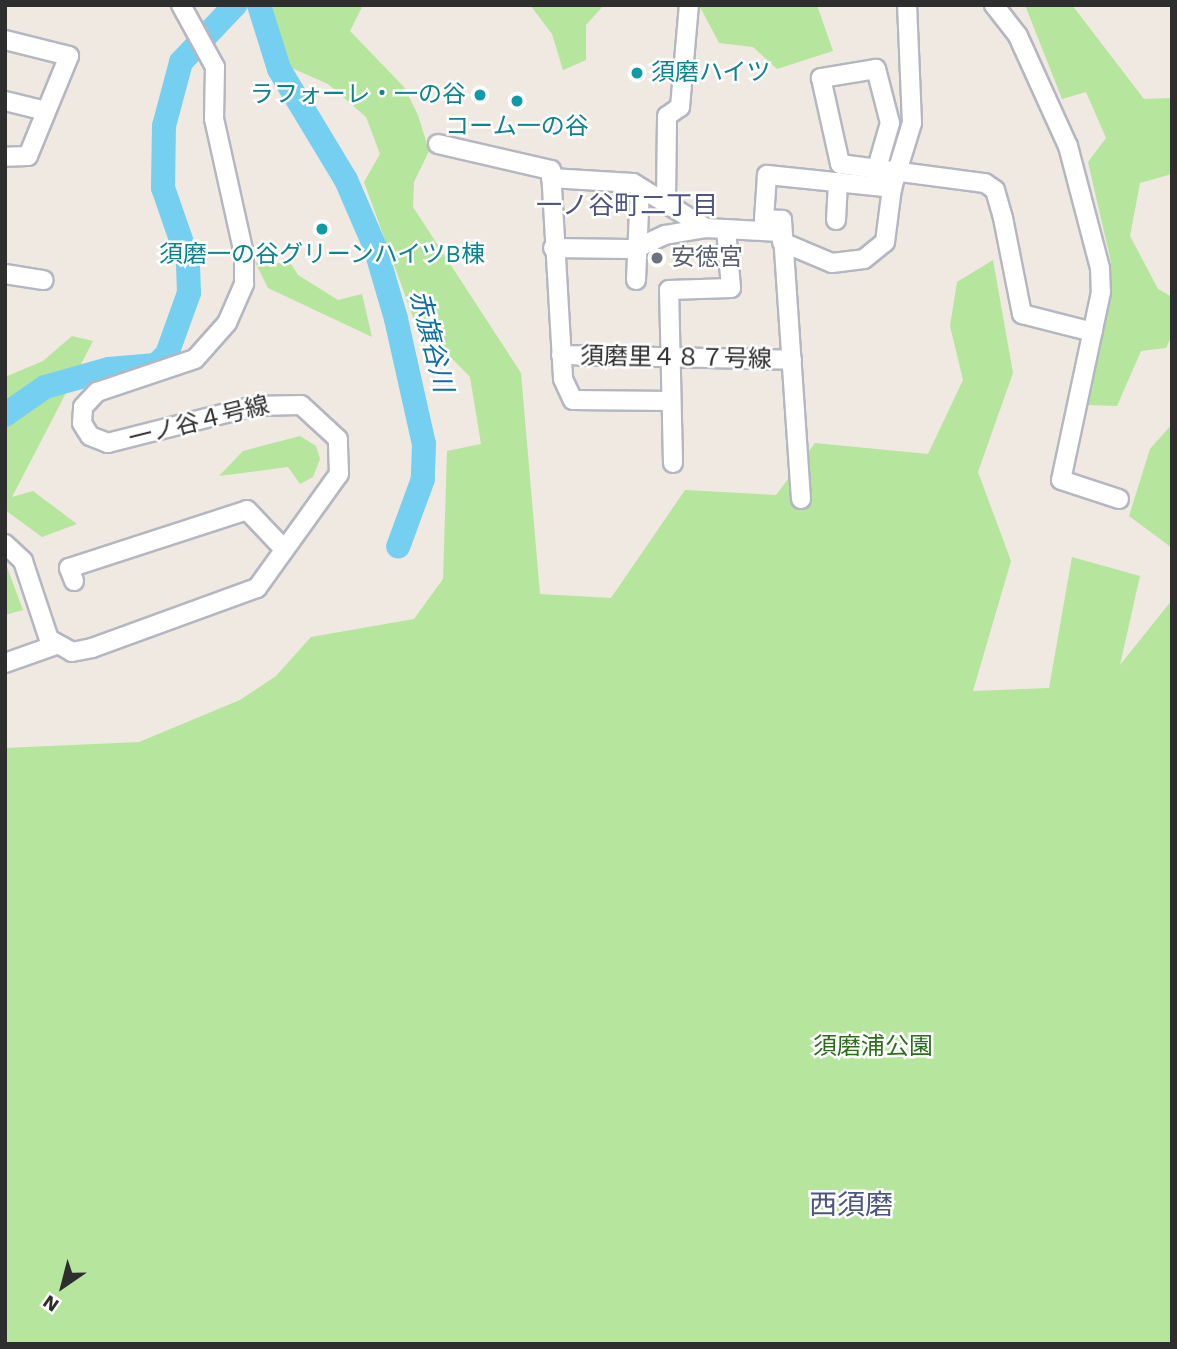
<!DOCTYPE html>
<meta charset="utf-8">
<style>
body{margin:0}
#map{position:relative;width:1177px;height:1349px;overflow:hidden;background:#efe9e1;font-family:"Work Sans","Noto Sans JP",sans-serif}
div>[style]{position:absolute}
.green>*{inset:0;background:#b6e59e}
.river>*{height:24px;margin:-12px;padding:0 12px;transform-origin:12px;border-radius:12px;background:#75cff0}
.roads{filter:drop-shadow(2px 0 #b4b7c1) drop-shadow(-2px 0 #b4b7c1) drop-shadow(0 2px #b4b7c1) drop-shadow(0 -2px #b4b7c1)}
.minor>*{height:18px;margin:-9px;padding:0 9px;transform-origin:9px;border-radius:9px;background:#fff}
.dots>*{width:19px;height:19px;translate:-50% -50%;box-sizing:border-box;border:4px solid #fff;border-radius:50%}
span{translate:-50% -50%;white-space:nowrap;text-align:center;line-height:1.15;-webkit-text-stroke:5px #fff;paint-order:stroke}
.culture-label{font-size:24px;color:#0d838f}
.left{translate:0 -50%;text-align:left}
.right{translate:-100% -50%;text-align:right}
.worship-label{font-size:24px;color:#5b616d}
.street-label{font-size:24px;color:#2e2e2e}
.park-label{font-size:24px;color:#2c6e1b}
.neighbourhood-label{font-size:26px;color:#4d5680}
.water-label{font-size:26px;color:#0d6fa3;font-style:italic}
.quarter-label{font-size:28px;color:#4d5680}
.frame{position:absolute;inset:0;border:7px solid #2e2e2e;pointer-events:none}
.north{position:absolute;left:28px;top:1251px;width:70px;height:70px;-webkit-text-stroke:5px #fff;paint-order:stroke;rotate:215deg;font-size:19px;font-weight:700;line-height:28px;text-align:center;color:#2e2e2e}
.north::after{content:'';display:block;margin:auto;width:24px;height:32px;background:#2e2e2e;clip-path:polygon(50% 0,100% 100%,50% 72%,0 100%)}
</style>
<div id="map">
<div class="green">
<div style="clip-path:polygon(271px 5px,363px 5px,350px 31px,404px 87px,418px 115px,429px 151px,414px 182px,413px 207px,521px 373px,540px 594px,611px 598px,685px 490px,776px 495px,815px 443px,928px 454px,963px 380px,950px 326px,957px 282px,993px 260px,1013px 373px,978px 472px,1011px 561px,973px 691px,1049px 688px,1072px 557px,1140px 576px,1120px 665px,1172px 600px,1172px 1344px,5px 1344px,5px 748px,139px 742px,240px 700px,276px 676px,311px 637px,414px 619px,443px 579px,447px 451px,481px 444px,470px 377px,414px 320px,364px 182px,380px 154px,366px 117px,328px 84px,287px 66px)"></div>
<div style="clip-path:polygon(530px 5px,604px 5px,586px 25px,586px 60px,563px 70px,552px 34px)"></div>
<div style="clip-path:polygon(699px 5px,817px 5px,833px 51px,777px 69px,753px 47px,719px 43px)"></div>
<div style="clip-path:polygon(1025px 5px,1072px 5px,1144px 99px,1172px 98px,1172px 174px,1140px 183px,1130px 236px,1158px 289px,1172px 297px,1172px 335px,1166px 348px,1141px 351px,1117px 406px,1088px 405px,1111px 294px,1111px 262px,1088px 162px,1106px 138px,1086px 92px,1062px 99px)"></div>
<div style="clip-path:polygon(287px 258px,298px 275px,338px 300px,362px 294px,372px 337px,268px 288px,255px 262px,271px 267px)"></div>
<div style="clip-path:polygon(72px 336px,93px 341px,12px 497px,33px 491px,77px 524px,42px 537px,5px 510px,5px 377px,43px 361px)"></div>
<div style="clip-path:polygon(1172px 424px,1172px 548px,1129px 516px,1150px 449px)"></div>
<div style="clip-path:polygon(300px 436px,316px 446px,320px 459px,313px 477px,300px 484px,288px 467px,219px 476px,243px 451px)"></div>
<div style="clip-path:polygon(5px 562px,23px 610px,5px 615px)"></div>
</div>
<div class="river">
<div style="left:259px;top:5px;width:67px;rotate:72.6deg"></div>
<div style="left:279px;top:69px;width:130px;rotate:58.9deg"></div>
<div style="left:346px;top:180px;width:73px;rotate:66.6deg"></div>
<div style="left:375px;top:247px;width:75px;rotate:73.7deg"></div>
<div style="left:396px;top:319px;width:128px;rotate:77.4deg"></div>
<div style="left:424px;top:444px;width:35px;rotate:92deg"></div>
<div style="left:423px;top:479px;width:72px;rotate:110.2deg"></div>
<div style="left:5px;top:415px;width:49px;rotate:-35deg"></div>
<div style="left:45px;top:387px;width:66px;rotate:-15.7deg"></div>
<div style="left:109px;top:369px;width:47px;rotate:-4.9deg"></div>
<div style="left:156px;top:365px;width:16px;rotate:-45deg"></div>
<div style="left:167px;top:354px;width:65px;rotate:-70.2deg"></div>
<div style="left:189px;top:293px;width:33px;rotate:-92deg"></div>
<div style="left:188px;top:260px;width:76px;rotate:-109.1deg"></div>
<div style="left:163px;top:188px;width:62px;rotate:-89.1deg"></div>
<div style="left:164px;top:126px;width:66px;rotate:-75.1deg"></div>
<div style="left:181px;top:62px;width:79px;rotate:-46.5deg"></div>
</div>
<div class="roads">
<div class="minor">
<div style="left:994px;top:5px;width:39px;rotate:52deg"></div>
<div style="left:1018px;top:36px;width:121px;rotate:65.6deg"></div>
<div style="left:1068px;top:146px;width:126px;rotate:75.3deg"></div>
<div style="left:1100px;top:268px;width:24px;rotate:88deg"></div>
<div style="left:1101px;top:292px;width:192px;rotate:102deg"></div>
<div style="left:1061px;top:480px;width:61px;rotate:18.1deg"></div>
<div style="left:5px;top:40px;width:66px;rotate:14deg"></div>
<div style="left:69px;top:56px;width:108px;rotate:112.3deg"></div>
<div style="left:28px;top:156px;width:23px;rotate:178deg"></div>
<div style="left:5px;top:101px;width:42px;rotate:13.7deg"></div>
<div style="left:438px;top:144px;width:116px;rotate:13deg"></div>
<div style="left:551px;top:170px;width:209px;rotate:86.7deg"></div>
<div style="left:563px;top:379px;width:23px;rotate:65deg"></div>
<div style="left:573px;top:400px;width:98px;rotate:0.6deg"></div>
<div style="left:877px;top:168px;width:47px;rotate:-73.9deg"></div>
<div style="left:890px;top:123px;width:56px;rotate:-104.5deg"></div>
<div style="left:876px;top:69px;width:56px;rotate:170.7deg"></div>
<div style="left:821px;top:78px;width:88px;rotate:77.5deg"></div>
<div style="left:840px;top:164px;width:146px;rotate:7.5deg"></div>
<div style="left:985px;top:183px;width:12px;rotate:35deg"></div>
<div style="left:995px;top:190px;width:29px;rotate:74deg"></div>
<div style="left:1003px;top:218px;width:98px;rotate:78.8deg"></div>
<div style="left:1022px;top:314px;width:73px;rotate:14.2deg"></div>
<div style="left:551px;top:178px;width:82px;rotate:3.5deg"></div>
<div style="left:633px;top:183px;width:86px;rotate:31.7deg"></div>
<div style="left:706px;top:228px;width:74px;rotate:3.1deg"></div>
<div style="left:666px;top:201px;width:85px;rotate:-89.3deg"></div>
<div style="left:667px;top:116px;width:16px;rotate:-35deg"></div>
<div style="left:680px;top:107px;width:102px;rotate:-85deg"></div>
<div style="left:836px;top:220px;width:38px;rotate:-87deg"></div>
<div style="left:782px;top:242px;width:54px;rotate:22.8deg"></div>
<div style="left:832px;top:263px;width:32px;rotate:-7deg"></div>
<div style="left:864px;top:259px;width:27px;rotate:-39deg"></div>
<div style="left:885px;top:242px;width:54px;rotate:-82.6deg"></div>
<div style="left:892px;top:188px;width:68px;rotate:-72.9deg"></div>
<div style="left:912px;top:123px;width:118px;rotate:-92.4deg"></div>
<div style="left:553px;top:248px;width:75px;rotate:0.8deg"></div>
<div style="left:637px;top:248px;width:31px;rotate:-25deg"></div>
<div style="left:665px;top:235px;width:42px;rotate:-9.7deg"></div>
<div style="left:5px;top:274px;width:39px;rotate:9deg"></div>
<div style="left:636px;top:280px;width:91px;rotate:-87.5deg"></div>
<div style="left:561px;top:355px;width:231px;rotate:1.2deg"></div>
<div style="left:673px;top:463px;width:173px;rotate:-91.3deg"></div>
<div style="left:669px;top:290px;width:62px;rotate:-1.8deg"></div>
<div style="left:731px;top:288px;width:59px;rotate:-94.8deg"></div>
<div style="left:801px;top:499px;width:280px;rotate:-93.9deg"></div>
<div style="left:782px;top:220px;width:18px;rotate:-177deg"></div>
<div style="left:764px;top:219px;width:44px;rotate:-86.1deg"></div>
<div style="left:767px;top:175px;width:126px;rotate:5.9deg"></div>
<div style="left:5px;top:544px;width:25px;rotate:43deg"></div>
<div style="left:23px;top:561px;width:82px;rotate:71.6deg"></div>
<div style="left:49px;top:639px;width:26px;rotate:29deg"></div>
<div style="left:72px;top:652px;width:20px;rotate:-11deg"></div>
<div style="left:92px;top:648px;width:176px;rotate:-20deg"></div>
<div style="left:257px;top:588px;width:140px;rotate:-54.3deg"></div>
<div style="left:339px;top:474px;width:35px;rotate:-92deg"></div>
<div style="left:338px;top:439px;width:50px;rotate:-137.4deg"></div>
<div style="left:301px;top:405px;width:47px;rotate:178.8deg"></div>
<div style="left:254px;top:406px;width:151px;rotate:165.8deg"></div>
<div style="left:108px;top:443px;width:19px;rotate:-159deg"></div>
<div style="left:90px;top:436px;width:15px;rotate:-122deg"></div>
<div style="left:82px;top:423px;width:16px;rotate:-86deg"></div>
<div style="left:83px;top:407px;width:21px;rotate:-47deg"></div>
<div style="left:97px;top:392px;width:103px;rotate:-18.6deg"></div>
<div style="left:195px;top:359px;width:48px;rotate:-48.4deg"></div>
<div style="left:227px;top:323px;width:43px;rotate:-66.4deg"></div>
<div style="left:244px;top:284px;width:30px;rotate:-90deg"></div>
<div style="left:244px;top:254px;width:138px;rotate:-102.5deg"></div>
<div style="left:214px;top:119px;width:52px;rotate:-88.9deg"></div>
<div style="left:215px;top:67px;width:71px;rotate:-118.7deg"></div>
<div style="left:74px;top:581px;width:14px;rotate:-111deg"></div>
<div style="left:69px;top:568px;width:187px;rotate:-18deg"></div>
<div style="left:247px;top:510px;width:51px;rotate:46.6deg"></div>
<div style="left:5px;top:663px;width:54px;rotate:-19.4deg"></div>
</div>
</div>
<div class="dots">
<div style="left:637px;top:73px;background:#0f9aa8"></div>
<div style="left:480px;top:95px;background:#0f9aa8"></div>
<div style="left:517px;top:101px;background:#0f9aa8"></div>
<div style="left:322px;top:229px;background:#0f9aa8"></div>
<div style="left:657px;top:258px;background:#6b7280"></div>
</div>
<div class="culture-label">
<span class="left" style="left:651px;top:73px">須磨ハイツ</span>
<span class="right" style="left:466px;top:95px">ラフォーレ・一の谷</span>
<span style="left:517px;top:127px">コーム一の谷</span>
<span style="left:322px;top:255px">須磨一の谷グリーンハイツB棟</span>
</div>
<div class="worship-label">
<span class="left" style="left:671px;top:258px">安徳宮</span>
</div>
<div class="street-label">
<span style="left:676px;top:358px;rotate:1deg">須磨里４８７号線</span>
<span style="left:199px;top:422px;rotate:-14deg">一ノ谷４号線</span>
</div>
<div class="park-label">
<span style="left:873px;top:1047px">須磨浦公園</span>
</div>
<div class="neighbourhood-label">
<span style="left:627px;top:206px">一ノ谷町二丁目</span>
</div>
<div class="water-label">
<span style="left:431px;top:341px;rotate:76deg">赤旗谷川</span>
</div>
<div class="quarter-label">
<span style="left:851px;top:1205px">西須磨</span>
</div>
<div class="frame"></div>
<div class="north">N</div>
</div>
